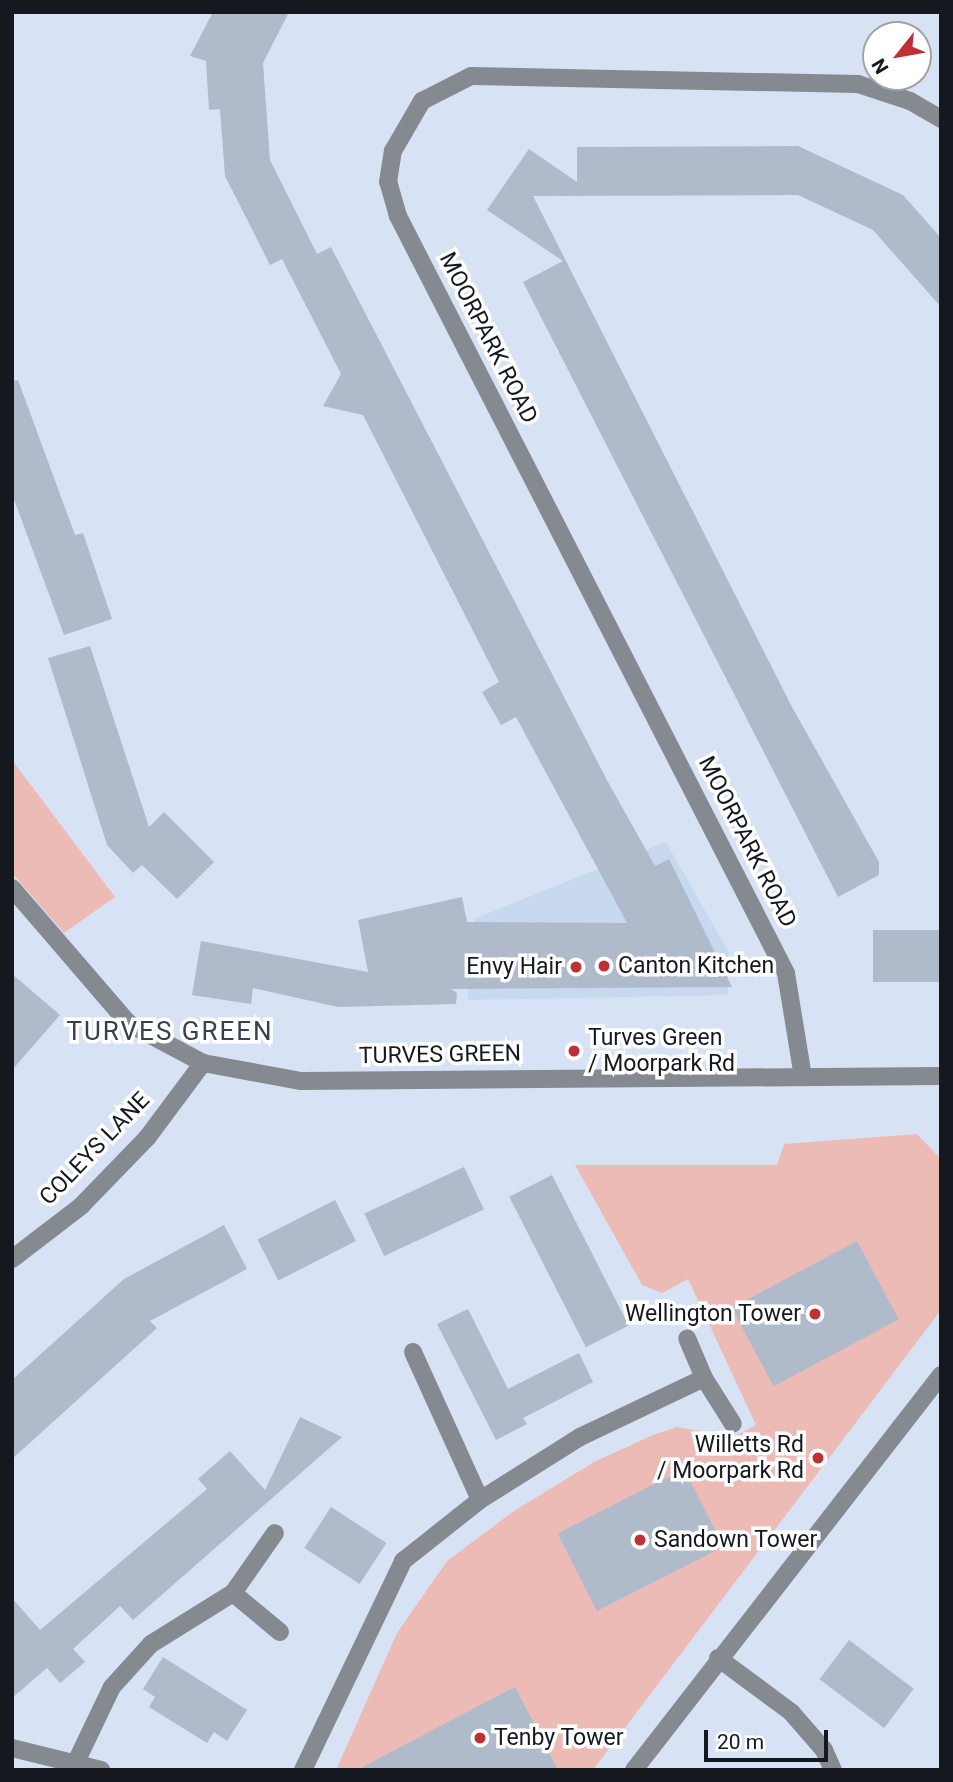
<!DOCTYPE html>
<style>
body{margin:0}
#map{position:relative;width:953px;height:1782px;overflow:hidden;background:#d7e3f4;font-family:Roboto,sans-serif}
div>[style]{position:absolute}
.built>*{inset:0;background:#c7d8ef}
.green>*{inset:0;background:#edbbb6}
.building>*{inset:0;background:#afbacb;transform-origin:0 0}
.service>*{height:18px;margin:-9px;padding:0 9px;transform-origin:9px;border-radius:9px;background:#858a91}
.minor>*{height:18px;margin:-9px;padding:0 9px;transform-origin:9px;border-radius:9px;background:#858a91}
.tertiary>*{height:18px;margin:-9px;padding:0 9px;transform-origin:9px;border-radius:9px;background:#858a91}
.dots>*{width:19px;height:19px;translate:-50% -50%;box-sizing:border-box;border:4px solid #fff;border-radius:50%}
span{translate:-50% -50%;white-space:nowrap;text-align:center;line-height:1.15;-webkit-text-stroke:7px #fff;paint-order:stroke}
.street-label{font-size:23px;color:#15191f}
.poi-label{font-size:23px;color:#15191f}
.left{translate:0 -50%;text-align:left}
.right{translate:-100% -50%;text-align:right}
.quarter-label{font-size:26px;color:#36404e;letter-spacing:2px}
.frame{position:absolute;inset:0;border:14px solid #15191f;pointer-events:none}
.north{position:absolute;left:862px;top:21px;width:70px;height:70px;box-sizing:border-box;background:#fff;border:2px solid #a1a3a5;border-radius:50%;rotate:239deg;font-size:19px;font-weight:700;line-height:28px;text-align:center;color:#15191f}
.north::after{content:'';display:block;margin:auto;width:24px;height:32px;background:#bf3035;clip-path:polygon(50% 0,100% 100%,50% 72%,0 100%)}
.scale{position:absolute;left:704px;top:1730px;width:124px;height:32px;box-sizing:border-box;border:4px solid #15191f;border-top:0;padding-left:9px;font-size:21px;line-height:24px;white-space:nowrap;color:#15191f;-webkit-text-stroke:5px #fff;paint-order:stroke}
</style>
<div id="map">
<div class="built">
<div style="clip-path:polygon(666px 842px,728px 951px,728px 995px,468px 1000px,474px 919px)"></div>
</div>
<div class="green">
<div style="clip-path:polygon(12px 760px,115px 897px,64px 933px,12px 873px)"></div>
<div style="clip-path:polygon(917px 1134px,941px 1159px,941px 1310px,593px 1770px,336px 1770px,397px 1633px,447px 1561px,514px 1511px,594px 1462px,653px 1435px,677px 1427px,699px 1431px,714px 1447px,756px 1425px,688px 1279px,662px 1293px,642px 1285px,575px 1165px,777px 1165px,784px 1144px)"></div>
</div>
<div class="building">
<div style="clip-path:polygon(213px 12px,289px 12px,263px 63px,270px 160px,317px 254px,331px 247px,608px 782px,655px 866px,669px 859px,732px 987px,451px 989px,457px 993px,456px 1004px,338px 1007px,253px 988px,251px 1004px,192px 995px,201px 941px,368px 972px,358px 920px,462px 897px,467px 922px,627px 923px,516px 717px,501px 725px,482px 692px,499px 682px,363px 415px,323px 406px,341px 374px,282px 259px,270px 265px,225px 176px,220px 109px,209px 110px,206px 61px,190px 56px)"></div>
<div style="clip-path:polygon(798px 146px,903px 195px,941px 238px,941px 307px,873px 230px,798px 195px,533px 196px,792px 707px,879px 862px,879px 875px,838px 897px,523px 282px,563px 261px,487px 210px,529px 149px,577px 182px,577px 147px)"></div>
<div style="clip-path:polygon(18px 380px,75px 535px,83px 533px,112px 619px,64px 635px,12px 494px,12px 381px)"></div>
<div style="clip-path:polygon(90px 646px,149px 827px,164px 812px,214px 862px,177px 899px,142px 865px,133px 873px,107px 845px,48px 658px)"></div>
<div style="left:941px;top:930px;width:52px;height:68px;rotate:90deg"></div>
<div style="clip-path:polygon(12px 974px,60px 1015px,12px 1070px)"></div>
<div style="left:464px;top:1167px;width:47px;height:110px;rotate:65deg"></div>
<div style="left:552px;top:1175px;width:169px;height:48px;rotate:63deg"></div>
<div style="left:335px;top:1200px;width:46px;height:87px;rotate:63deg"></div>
<div style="clip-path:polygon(224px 1225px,247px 1269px,150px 1321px,157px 1328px,12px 1459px,12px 1380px,124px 1279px)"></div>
<div style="left:857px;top:1241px;width:89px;height:142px;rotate:62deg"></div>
<div style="clip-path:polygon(468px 1309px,508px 1389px,579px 1353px,593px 1382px,523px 1418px,527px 1424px,496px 1440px,437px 1324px)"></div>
<div style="clip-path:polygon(300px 1417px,342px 1437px,133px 1620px,120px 1606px,73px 1649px,85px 1662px,60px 1683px,47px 1668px,12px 1698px,12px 1598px,40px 1630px,207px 1489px,198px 1479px,230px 1451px,265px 1490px)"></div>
<div style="left:684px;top:1469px;width:87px;height:142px;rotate:63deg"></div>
<div style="left:331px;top:1507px;width:66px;height:49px;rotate:33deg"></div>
<div style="left:849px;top:1640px;width:81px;height:49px;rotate:37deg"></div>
<div style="clip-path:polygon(163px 1657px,247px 1710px,227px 1741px,214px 1732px,207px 1743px,149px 1707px,155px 1697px,143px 1689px)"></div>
<div style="clip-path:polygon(515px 1687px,558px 1770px,357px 1770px,446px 1723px)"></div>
</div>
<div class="service">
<div style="left:413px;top:1352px;width:162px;rotate:65.6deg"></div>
</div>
<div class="minor">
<div style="left:803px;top:1077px;width:105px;rotate:-99.3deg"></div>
<div style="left:786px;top:973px;width:851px;rotate:-117.14deg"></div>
<div style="left:398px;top:216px;width:35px;rotate:-106deg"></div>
<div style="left:388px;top:182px;width:31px;rotate:-81deg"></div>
<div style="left:393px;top:151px;width:58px;rotate:-59.9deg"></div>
<div style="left:422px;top:101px;width:55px;rotate:-27deg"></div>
<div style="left:471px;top:76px;width:387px;rotate:1.2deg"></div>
<div style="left:858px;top:84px;width:55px;rotate:18.1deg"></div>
<div style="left:910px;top:101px;width:36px;rotate:30deg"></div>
<div style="left:12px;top:1259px;width:87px;rotate:-37.5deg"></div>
<div style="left:81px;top:1206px;width:95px;rotate:-45.9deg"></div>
<div style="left:147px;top:1138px;width:94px;rotate:-53.3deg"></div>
<div style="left:704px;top:1378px;width:54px;rotate:57.8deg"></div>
<div style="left:233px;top:1593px;width:61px;rotate:39.7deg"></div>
<div style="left:718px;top:1658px;width:91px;rotate:36.5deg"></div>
<div style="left:791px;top:1712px;width:50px;rotate:49deg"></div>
<div style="left:824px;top:1750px;width:22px;rotate:66deg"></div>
<div style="left:12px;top:1748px;width:92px;rotate:13.9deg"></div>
<div style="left:76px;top:1762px;width:83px;rotate:-64.4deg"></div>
<div style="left:112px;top:1687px;width:58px;rotate:-47.8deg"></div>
<div style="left:151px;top:1644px;width:97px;rotate:-31.9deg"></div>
<div style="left:233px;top:1593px;width:73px;rotate:-55deg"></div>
<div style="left:303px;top:1770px;width:232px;rotate:-64.4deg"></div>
<div style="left:403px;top:1561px;width:98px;rotate:-38.4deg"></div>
<div style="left:480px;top:1500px;width:118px;rotate:-32.2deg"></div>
<div style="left:580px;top:1437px;width:137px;rotate:-25.4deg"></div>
<div style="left:704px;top:1378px;width:43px;rotate:-113deg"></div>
<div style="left:634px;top:1770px;width:500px;rotate:-52.15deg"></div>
</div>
<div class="tertiary">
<div style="left:12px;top:888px;width:178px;rotate:49.3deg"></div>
<div style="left:128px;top:1023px;width:85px;rotate:28.1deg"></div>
<div style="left:203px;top:1063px;width:100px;rotate:10.4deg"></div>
<div style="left:301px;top:1081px;width:640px;rotate:-0.45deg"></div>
</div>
<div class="dots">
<div style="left:604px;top:966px;background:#bf3035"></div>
<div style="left:576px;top:967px;background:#bf3035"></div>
<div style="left:574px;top:1051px;background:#bf3035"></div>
<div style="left:815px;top:1314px;background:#bf3035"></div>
<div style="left:818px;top:1458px;background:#bf3035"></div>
<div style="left:640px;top:1540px;background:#bf3035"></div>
<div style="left:480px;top:1738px;background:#bf3035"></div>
</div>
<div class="street-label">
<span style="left:488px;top:338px;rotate:63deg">MOORPARK ROAD</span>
<span style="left:747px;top:842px;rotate:63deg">MOORPARK ROAD</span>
<span style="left:440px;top:1055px;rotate:-1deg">TURVES GREEN</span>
<span style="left:95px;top:1149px;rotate:-46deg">COLEYS LANE</span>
</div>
<div class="poi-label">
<span class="left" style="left:618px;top:966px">Canton Kitchen</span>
<span class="right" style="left:562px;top:967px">Envy Hair</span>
<span class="left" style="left:588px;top:1051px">Turves Green<br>/ Moorpark Rd</span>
<span class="right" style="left:801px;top:1314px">Wellington Tower</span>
<span class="right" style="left:804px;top:1458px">Willetts Rd<br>/ Moorpark Rd</span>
<span class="left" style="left:654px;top:1540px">Sandown Tower</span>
<span class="left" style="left:494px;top:1738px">Tenby Tower</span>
</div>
<div class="quarter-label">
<span style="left:170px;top:1032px">TURVES GREEN</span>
</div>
<div class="frame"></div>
<div class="north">N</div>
<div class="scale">20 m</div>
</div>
